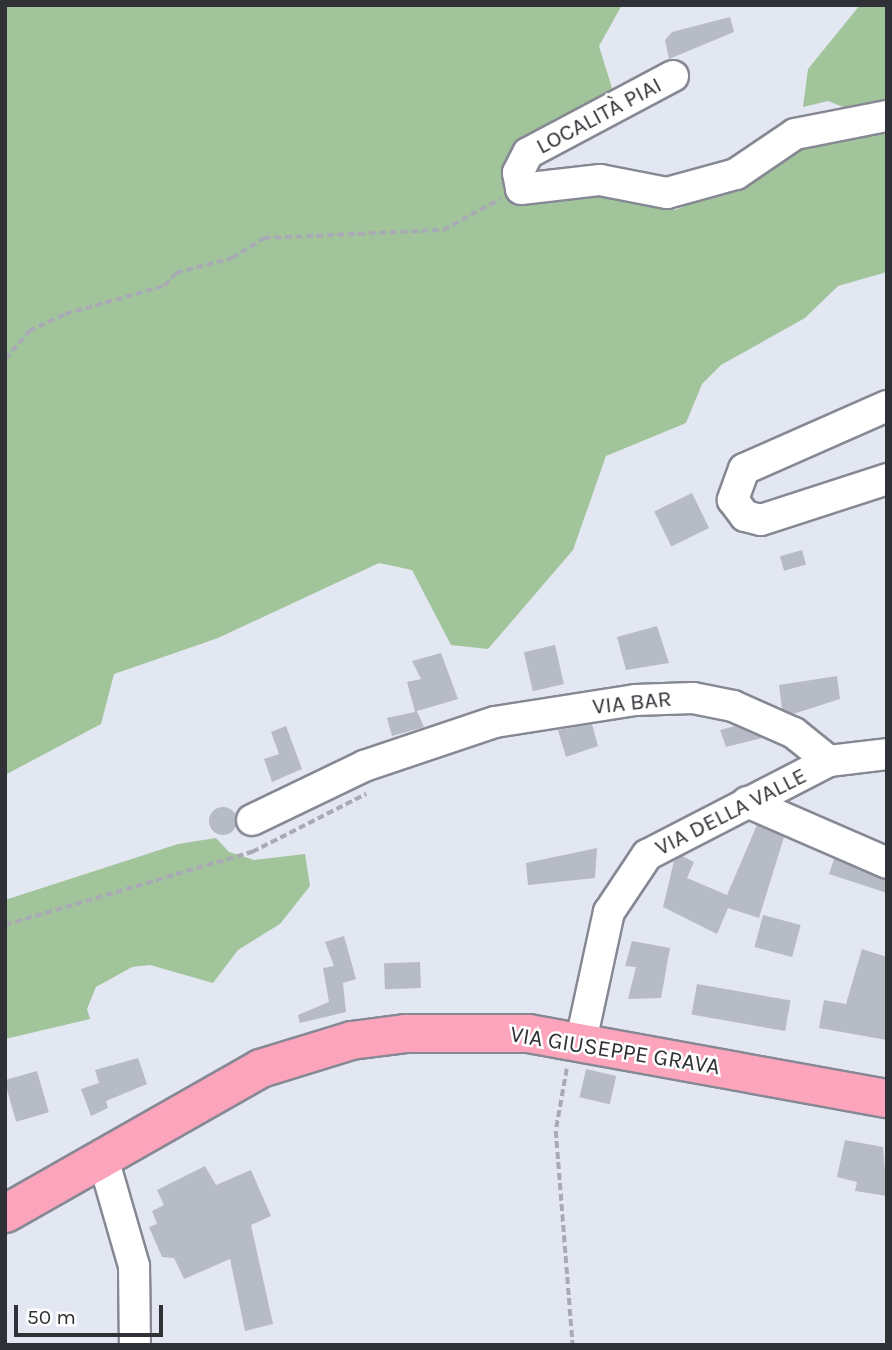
<!DOCTYPE html>
<meta charset="utf-8">
<style>
body{margin:0}
#map{position:relative;width:892px;height:1350px;overflow:hidden;background:#e3e7f2;font-family:Karla,sans-serif}
div>[style]{position:absolute}
.green>*{inset:0;background:#a1c49a}
.building>*{inset:0;background:#b7bbc6;transform-origin:0 0}
.round{border-radius:50%}
.path>*{height:3.5px;margin-top:-1.75px;transform-origin:0;background:repeating-linear-gradient(90deg,#a8abb4 0 7px,transparent 0 10.5px)}
.roads{filter:drop-shadow(2px 0 #868994) drop-shadow(-2px 0 #868994) drop-shadow(0 2px #868994) drop-shadow(0 -2px #868994)}
.minor>*{height:30px;margin:-15px;padding:0 15px;transform-origin:15px;border-radius:15px;background:#fff}
.major>*{height:37px;margin:-18.5px;padding:0 18.5px;transform-origin:18.5px;border-radius:18.5px;background:#fba4bb}
span{translate:-50% -50%;white-space:nowrap;text-align:center;line-height:1.15;-webkit-text-stroke:5px #fff;paint-order:stroke}
.street-label{font-size:23px;color:#303136}
.frame{position:absolute;inset:0;border:7px solid #303136;pointer-events:none}
.scale{position:absolute;left:14px;top:1305px;width:149px;height:32px;box-sizing:border-box;border:4px solid #303136;border-top:0;padding-left:9px;font-size:21px;line-height:24px;white-space:nowrap;color:#303136;-webkit-text-stroke:5px #fff;paint-order:stroke}
</style>
<div id="map">
<div class="green">
<div style="clip-path:polygon(5px 5px,622px 5px,599px 46px,615px 98px,511px 173px,675px 210px,750px 180px,804px 147px,887px 121px,887px 272px,838px 286px,805px 318px,721px 365px,702px 384px,686px 423px,606px 456px,573px 550px,488px 649px,451px 645px,412px 570px,379px 563px,218px 638px,114px 674px,101px 724px,5px 775px)"></div>
<div style="clip-path:polygon(860px 5px,887px 5px,887px 110px,861px 114px,828px 101px,803px 107px,808px 69px)"></div>
<div style="clip-path:polygon(216px 838px,229px 852px,254px 860px,305px 854px,310px 886px,280px 924px,238px 950px,213px 983px,150px 965px,132px 967px,96px 987px,87px 1009px,90px 1019px,5px 1039px,5px 900px,178px 844px)"></div>
</div>
<div class="building">
<div style="clip-path:polygon(730px 17px,734px 32px,669px 59px,665px 40px,672px 32px)"></div>
<div style="left:692px;top:493px;width:39px;height:42px;rotate:64deg"></div>
<div style="left:802px;top:550px;width:15px;height:23px;rotate:74deg"></div>
<div style="clip-path:polygon(657px 626px,669px 663px,626px 670px,617px 637px)"></div>
<div style="left:555px;top:645px;width:40px;height:32px;rotate:77deg"></div>
<div style="clip-path:polygon(441px 653px,458px 699px,417px 711px,424px 727px,392px 736px,387px 718px,415px 712px,407px 682px,421px 679px,412px 661px)"></div>
<div style="clip-path:polygon(837px 676px,840px 699px,793px 714px,782px 709px,779px 685px)"></div>
<div style="clip-path:polygon(592px 724px,598px 746px,566px 757px,558px 730px)"></div>
<div style="clip-path:polygon(286px 726px,302px 769px,272px 782px,264px 759px,279px 754px,271px 732px)"></div>
<div style="clip-path:polygon(735px 726px,762px 738px,726px 747px,720px 730px)"></div>
<div class="round" style="left:209px;top:807px;width:28px;height:28px"></div>
<div style="clip-path:polygon(757px 825px,784px 837px,759px 918px,728px 908px,717px 934px,663px 907px,674px 861px,682px 856px,694px 862px,687px 878px,727px 895px)"></div>
<div style="clip-path:polygon(597px 848px,595px 878px,528px 885px,526px 863px)"></div>
<div style="clip-path:polygon(834px 859px,887px 880px,887px 893px,829px 874px)"></div>
<div style="left:763px;top:915px;width:39px;height:33px;rotate:15deg"></div>
<div style="clip-path:polygon(344px 936px,356px 979px,343px 983px,346px 1012px,300px 1023px,298px 1015px,329px 1002px,323px 968px,334px 966px,325px 942px)"></div>
<div style="clip-path:polygon(632px 941px,670px 948px,661px 998px,628px 999px,636px 967px,625px 966px)"></div>
<div style="clip-path:polygon(862px 949px,887px 957px,887px 1040px,819px 1028px,824px 1000px,846px 1004px)"></div>
<div style="left:420px;top:962px;width:26px;height:36px;rotate:88deg"></div>
<div style="left:697px;top:984px;width:95px;height:31px;rotate:10deg"></div>
<div style="clip-path:polygon(138px 1058px,147px 1084px,106px 1101px,108px 1108px,91px 1116px,81px 1089px,99px 1083px,95px 1070px)"></div>
<div style="left:586px;top:1069px;width:31px;height:29px;rotate:13deg"></div>
<div style="left:37px;top:1071px;width:43px;height:34px;rotate:74deg"></div>
<div style="clip-path:polygon(845px 1140px,883px 1147px,887px 1196px,855px 1191px,857px 1182px,837px 1177px)"></div>
<div style="clip-path:polygon(205px 1166px,216px 1185px,251px 1170px,271px 1216px,251px 1225px,273px 1324px,245px 1331px,230px 1259px,184px 1279px,174px 1258px,162px 1257px,149px 1227px,157px 1224px,152px 1211px,164px 1205px,157px 1190px)"></div>
</div>
<div class="path">
<div style="left:5px;top:359px;width:37px;rotate:-49deg"></div>
<div style="left:29px;top:331px;width:40px;rotate:-25deg"></div>
<div style="left:65px;top:314px;width:103px;rotate:-15.8deg"></div>
<div style="left:164px;top:286px;width:18px;rotate:-47deg"></div>
<div style="left:176px;top:273px;width:58px;rotate:-15deg"></div>
<div style="left:232px;top:258px;width:38px;rotate:-32deg"></div>
<div style="left:264px;top:238px;width:179px;rotate:-2.6deg"></div>
<div style="left:443px;top:230px;width:65px;rotate:-28.5deg"></div>
<div style="left:5px;top:925px;width:258px;rotate:-16.5deg"></div>
<div style="left:252px;top:852px;width:128px;rotate:-27deg"></div>
<div style="left:567px;top:1069px;width:63px;rotate:100.1deg"></div>
<div style="left:556px;top:1131px;width:215px;rotate:85.5deg"></div>
</div>
<div class="roads">
<div class="minor">
<div style="left:673px;top:76px;width:164px;rotate:152deg"></div>
<div style="left:528px;top:153px;width:22px;rotate:117deg"></div>
<div style="left:518px;top:173px;width:16px;rotate:79deg"></div>
<div style="left:521px;top:189px;width:80px;rotate:-6.5deg"></div>
<div style="left:600px;top:180px;width:68px;rotate:11deg"></div>
<div style="left:667px;top:193px;width:72px;rotate:-15.4deg"></div>
<div style="left:736px;top:174px;width:71px;rotate:-34.1deg"></div>
<div style="left:795px;top:134px;width:94px;rotate:-11.1deg"></div>
<div style="left:887px;top:406px;width:156px;rotate:156.2deg"></div>
<div style="left:744px;top:469px;width:33px;rotate:110deg"></div>
<div style="left:733px;top:500px;width:20px;rotate:53deg"></div>
<div style="left:745px;top:516px;width:16px;rotate:14deg"></div>
<div style="left:761px;top:520px;width:133px;rotate:-18deg"></div>
<div style="left:747px;top:802px;width:153px;rotate:23.5deg"></div>
<div style="left:252px;top:820px;width:124px;rotate:-25.7deg"></div>
<div style="left:364px;top:766px;width:138px;rotate:-18.6deg"></div>
<div style="left:495px;top:722px;width:142px;rotate:-8.9deg"></div>
<div style="left:635px;top:700px;width:58px;rotate:-2deg"></div>
<div style="left:693px;top:698px;width:41px;rotate:11.3deg"></div>
<div style="left:733px;top:706px;width:67px;rotate:23.9deg"></div>
<div style="left:794px;top:733px;width:45px;rotate:38.7deg"></div>
<div style="left:581px;top:1041px;width:132px;rotate:-77.8deg"></div>
<div style="left:609px;top:912px;width:69px;rotate:-56.3deg"></div>
<div style="left:647px;top:855px;width:205px;rotate:-27.3deg"></div>
<div style="left:829px;top:761px;width:58px;rotate:-6.9deg"></div>
<div style="left:102px;top:1155px;width:116px;rotate:73.9deg"></div>
<div style="left:134px;top:1266px;width:79px;rotate:89.3deg"></div>
</div>
<div class="major">
<div style="left:5px;top:1213px;width:293px;rotate:-29.6deg"></div>
<div style="left:260px;top:1068px;width:95px;rotate:-17.1deg"></div>
<div style="left:351px;top:1040px;width:54px;rotate:-7.4deg"></div>
<div style="left:405px;top:1033px;width:123px"></div>
<div style="left:528px;top:1033px;width:365px;rotate:10.3deg"></div>
</div>
</div>
<div class="street-label">
<span style="left:599px;top:116px;rotate:-28deg">LOCALITÀ PIAI</span>
<span style="left:632px;top:703px;rotate:-6deg">VIA BAR</span>
<span style="left:731px;top:812px;rotate:-27deg">VIA DELLA VALLE</span>
<span style="left:615px;top:1051px;rotate:9deg">VIA GIUSEPPE GRAVA</span>
</div>
<div class="frame"></div>
<div class="scale">50 m</div>
</div>
